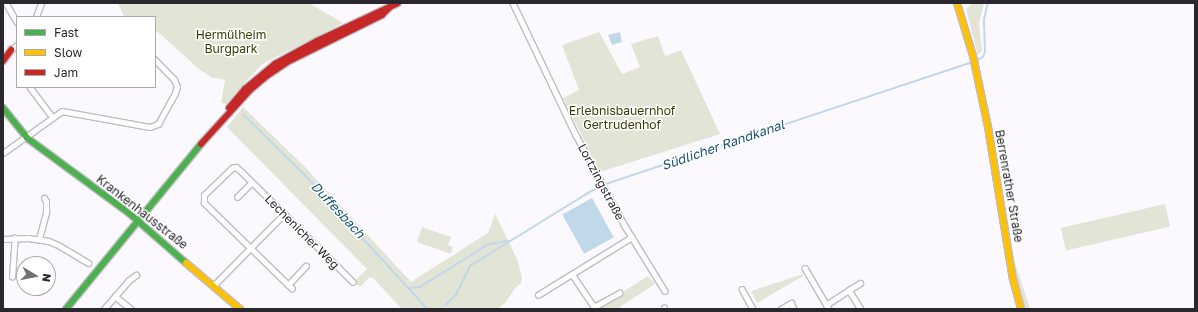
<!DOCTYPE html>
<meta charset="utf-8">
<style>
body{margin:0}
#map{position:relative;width:1198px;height:312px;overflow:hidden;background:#fbf9fe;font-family:"Golos Text",sans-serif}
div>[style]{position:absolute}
.green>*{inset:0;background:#e2e4d6;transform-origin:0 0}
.water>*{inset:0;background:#c1d8e9;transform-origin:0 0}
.stream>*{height:1.5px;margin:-0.75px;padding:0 0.75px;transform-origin:0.75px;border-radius:0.75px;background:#c1d8e9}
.roads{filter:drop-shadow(1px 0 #bfbdc2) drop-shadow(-1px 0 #bfbdc2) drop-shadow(0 1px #bfbdc2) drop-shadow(0 -1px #bfbdc2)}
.street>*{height:4.5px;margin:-2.25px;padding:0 2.25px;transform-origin:2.25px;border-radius:2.25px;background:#fefeff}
.fast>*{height:6px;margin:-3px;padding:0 3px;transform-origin:3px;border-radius:3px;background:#4caf50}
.slow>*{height:6px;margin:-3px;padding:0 3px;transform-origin:3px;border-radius:3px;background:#ffc107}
.jam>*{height:6px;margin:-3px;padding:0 3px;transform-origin:3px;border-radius:3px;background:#c62828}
span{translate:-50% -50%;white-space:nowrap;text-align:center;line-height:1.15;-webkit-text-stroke:3px #fff;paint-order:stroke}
.park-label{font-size:12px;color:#363c00}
.street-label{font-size:12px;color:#2a282e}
.water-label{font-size:13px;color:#1a5272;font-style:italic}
.frame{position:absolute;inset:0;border:4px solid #2a282e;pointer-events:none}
.legend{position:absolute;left:16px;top:16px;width:140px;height:72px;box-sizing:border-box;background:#fff;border:1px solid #aaa9ab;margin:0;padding:5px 7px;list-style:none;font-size:12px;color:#2a282e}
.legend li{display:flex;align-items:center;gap:8px;height:20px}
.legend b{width:20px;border:1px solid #aaa9ab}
.north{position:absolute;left:16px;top:256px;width:40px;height:40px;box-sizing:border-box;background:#fff;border:1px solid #aaa9ab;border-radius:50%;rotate:100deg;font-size:11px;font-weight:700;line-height:16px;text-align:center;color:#2a282e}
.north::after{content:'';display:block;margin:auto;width:14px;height:18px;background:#737177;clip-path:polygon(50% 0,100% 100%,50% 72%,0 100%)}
</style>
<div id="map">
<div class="green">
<div style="clip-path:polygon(118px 3px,309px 3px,343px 23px,262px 64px,226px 104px,221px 103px,225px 80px,211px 77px,200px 70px,157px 31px,155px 35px,155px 17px,124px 17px)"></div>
<div style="clip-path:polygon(973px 3px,984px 3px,979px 23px,982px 51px,978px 55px,966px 9px)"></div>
<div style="clip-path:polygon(599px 32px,622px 74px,640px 67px,631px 44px,658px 36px,665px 56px,681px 50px,720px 134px,600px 172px,563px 98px,579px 90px,562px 45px)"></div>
<div style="clip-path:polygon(243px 107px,304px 166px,411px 282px,488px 233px,495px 214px,517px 259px,522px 278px,521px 283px,515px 288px,506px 302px,497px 309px,402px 309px,373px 278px,370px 277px,360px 287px,354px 282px,367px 269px,227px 127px)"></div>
<div style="left:1165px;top:204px;width:23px;height:107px;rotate:77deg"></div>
<div style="clip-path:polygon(422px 227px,451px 237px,448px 245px,453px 247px,451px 254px,417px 242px)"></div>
<div style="clip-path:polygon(1013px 263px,1016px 266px,1030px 309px,1025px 309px,1024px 307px,1015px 277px)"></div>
<div style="clip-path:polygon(803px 274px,803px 276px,757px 303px,751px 291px)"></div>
<div style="clip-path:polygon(648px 276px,655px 284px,617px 309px,596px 309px)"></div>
</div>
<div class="water">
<div style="clip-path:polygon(620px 32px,622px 42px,612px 45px,608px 35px)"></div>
<div style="left:592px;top:198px;width:45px;height:34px;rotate:61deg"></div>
</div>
<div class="stream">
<div style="left:976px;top:61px;width:8px;rotate:-30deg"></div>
<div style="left:983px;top:57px;width:5px;rotate:-68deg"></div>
<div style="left:985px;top:52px;width:33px;rotate:-92deg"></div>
<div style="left:984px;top:19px;width:16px;rotate:-76deg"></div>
<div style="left:244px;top:115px;width:87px;rotate:44.5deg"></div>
<div style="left:306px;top:176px;width:180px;rotate:47.5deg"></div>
<div style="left:409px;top:288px;width:11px;rotate:-5deg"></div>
<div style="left:420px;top:287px;width:81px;rotate:-31.9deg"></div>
<div style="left:489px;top:244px;width:20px;rotate:-9deg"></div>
<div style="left:445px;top:305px;width:15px;rotate:-42deg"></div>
<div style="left:456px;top:295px;width:32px;rotate:-64deg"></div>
<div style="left:470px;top:266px;width:139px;rotate:-31.7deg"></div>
<div style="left:588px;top:193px;width:20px;rotate:-27deg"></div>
<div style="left:606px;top:184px;width:386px;rotate:-18.4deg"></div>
</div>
<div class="roads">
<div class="street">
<div style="left:6px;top:3px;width:22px;rotate:60deg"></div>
<div style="left:513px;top:3px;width:146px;rotate:64.5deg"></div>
<div style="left:576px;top:135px;width:103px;rotate:61.7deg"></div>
<div style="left:625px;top:226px;width:76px;rotate:58.4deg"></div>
<div style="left:36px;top:17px;width:15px;rotate:-70deg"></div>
<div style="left:9px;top:52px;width:11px;rotate:-41deg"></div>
<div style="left:30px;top:87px;width:38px;rotate:53deg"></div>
<div style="left:3px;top:153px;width:72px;rotate:-35.4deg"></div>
<div style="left:62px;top:111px;width:89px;rotate:10.3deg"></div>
<div style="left:150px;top:127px;width:9px;rotate:-21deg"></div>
<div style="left:158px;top:124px;width:35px;rotate:-61deg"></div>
<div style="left:175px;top:93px;width:6px;rotate:-72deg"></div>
<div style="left:177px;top:87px;width:8px;rotate:-113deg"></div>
<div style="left:174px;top:80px;width:28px;rotate:-134deg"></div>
<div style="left:237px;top:197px;width:20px;rotate:-45deg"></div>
<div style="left:3px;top:239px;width:25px;rotate:-2deg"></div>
<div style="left:28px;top:238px;width:21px;rotate:8deg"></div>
<div style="left:49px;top:241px;width:12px;rotate:24deg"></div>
<div style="left:60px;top:246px;width:33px;rotate:31deg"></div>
<div style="left:39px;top:239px;width:28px;rotate:-75deg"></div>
<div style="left:46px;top:212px;width:10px;rotate:-90deg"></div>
<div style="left:46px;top:202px;width:4px;rotate:-117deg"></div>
<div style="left:805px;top:268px;width:48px;rotate:59.7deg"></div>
<div style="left:572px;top:274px;width:40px;rotate:56deg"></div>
<div style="left:594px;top:307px;width:29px;rotate:-29deg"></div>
<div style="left:12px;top:277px;width:39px;rotate:-86deg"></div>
<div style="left:214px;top:285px;width:100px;rotate:-45.4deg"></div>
<div style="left:288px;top:285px;width:26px;rotate:-47deg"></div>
<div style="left:292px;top:289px;width:123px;rotate:-135.7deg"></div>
<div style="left:204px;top:203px;width:8px;rotate:-90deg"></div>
<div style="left:204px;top:195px;width:39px;rotate:-44deg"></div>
<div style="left:232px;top:168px;width:4px;rotate:-14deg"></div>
<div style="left:236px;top:167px;width:8px;rotate:40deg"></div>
<div style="left:242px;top:172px;width:156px;rotate:44.7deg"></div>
<div style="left:742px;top:289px;width:23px;rotate:61deg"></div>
<div style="left:849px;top:290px;width:13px;rotate:-32deg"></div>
<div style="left:538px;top:295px;width:110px;rotate:-31.7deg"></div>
<div style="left:115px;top:296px;width:21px;rotate:39deg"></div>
<div style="left:826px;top:305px;width:27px;rotate:-33deg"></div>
<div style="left:849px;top:290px;width:22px;rotate:58deg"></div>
<div style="left:104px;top:309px;width:37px;rotate:-49deg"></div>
<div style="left:128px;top:281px;width:10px;rotate:-37deg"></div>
<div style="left:664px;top:309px;width:1px;rotate:-90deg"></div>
<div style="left:781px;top:309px;width:12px;rotate:-31deg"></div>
<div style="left:791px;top:303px;width:7px;rotate:63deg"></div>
</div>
<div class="fast">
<div style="left:3px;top:108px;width:38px;rotate:51deg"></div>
<div style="left:27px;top:138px;width:128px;rotate:36.4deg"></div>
<div style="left:130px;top:214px;width:74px;rotate:41.2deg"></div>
<div style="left:66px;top:309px;width:213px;rotate:-50.7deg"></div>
</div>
<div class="slow">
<div style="left:957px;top:3px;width:55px;rotate:73.2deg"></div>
<div style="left:973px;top:56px;width:73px;rotate:78.1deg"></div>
<div style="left:988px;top:127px;width:154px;rotate:80.7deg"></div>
<div style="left:1013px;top:279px;width:31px;rotate:75deg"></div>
<div style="left:186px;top:263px;width:71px;rotate:40.4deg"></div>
</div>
<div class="jam">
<div style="left:3px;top:61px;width:14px;rotate:-54deg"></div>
<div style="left:229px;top:108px;width:25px;rotate:-50deg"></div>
<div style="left:245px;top:89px;width:39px;rotate:-40deg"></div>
<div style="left:275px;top:64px;width:48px;rotate:-28.7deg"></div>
<div style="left:317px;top:41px;width:89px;rotate:-25.1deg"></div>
<div style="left:201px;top:144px;width:73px;rotate:-47.8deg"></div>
<div style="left:250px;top:90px;width:23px;rotate:-40deg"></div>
<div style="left:268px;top:75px;width:23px;rotate:-34deg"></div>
<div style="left:287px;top:62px;width:106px;rotate:-26.3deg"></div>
<div style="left:382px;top:15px;width:11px;rotate:-45deg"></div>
</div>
</div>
<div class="park-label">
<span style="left:231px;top:42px">Hermülheim<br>Burgpark</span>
<span style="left:622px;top:118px">Erlebnisbauernhof<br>Gertrudenhof</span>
</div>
<div class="street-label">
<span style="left:601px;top:182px;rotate:62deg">Lortzingstraße</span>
<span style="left:1009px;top:186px;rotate:80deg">Berrenrather Straße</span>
<span style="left:142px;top:212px;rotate:38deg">Krankenhausstraße</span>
<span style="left:302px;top:232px;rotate:45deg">Lechenicher Weg</span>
</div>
<div class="water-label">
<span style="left:723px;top:145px;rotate:-19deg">Südlicher Randkanal</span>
<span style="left:338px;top:210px;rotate:47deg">Duffesbach</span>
</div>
<div class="frame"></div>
<ul class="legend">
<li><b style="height:5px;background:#4caf50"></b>Fast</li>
<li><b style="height:5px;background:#ffc107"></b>Slow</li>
<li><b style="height:5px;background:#c62828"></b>Jam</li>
</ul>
<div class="north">N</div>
</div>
